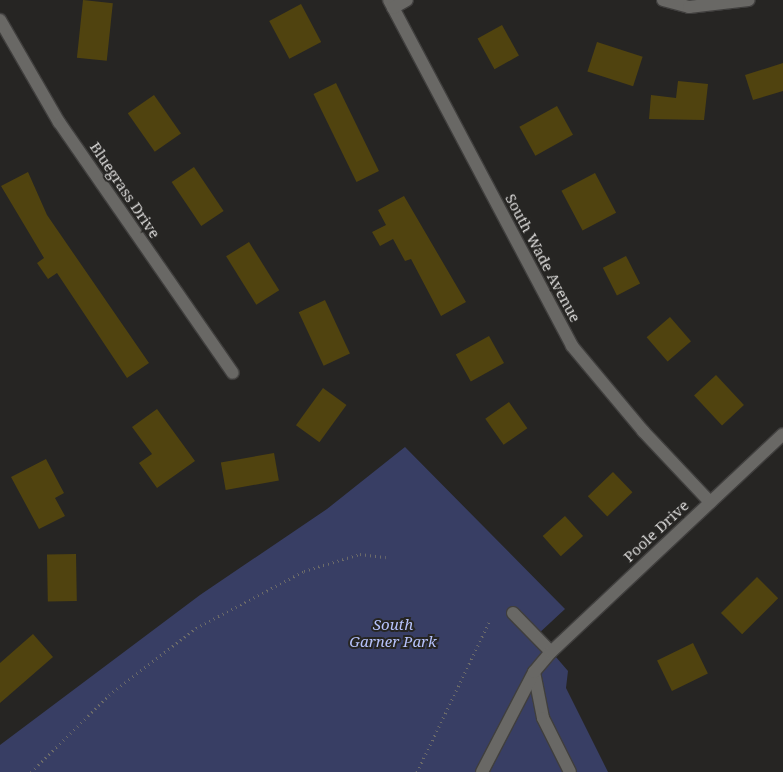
<!DOCTYPE html>
<style>
body{margin:0}
#map{position:relative;width:783px;height:772px;overflow:hidden;background:#262523;font-family:"Noto Serif",serif}
div>[style]{position:absolute}
.green>*{inset:0;background:#383e64}
.building>*{inset:0;background:#50430f;transform-origin:0 0}
.path>*{height:3px;margin-top:-1.5px;transform-origin:0;background:repeating-linear-gradient(90deg,#6c6b69 0 1px,transparent 0 5px)}
.roads{filter:drop-shadow(1px 0 #403f3e) drop-shadow(-1px 0 #403f3e) drop-shadow(0 1px #403f3e) drop-shadow(0 -1px #403f3e)}
.minor>*{height:12px;margin:-6px;padding:0 6px;transform-origin:6px;border-radius:6px;background:#696865}
span{translate:-50% -50%;white-space:nowrap;text-align:center;line-height:1.15;-webkit-text-stroke:4px #262523;paint-order:stroke}
.street-label{font-size:15px;color:#dddcdb}
.park-label{font-size:15px;color:#b6c2fb;font-style:italic}
</style>
<div id="map">
<div class="green">
<div style="clip-path:polygon(405px 447px,565px 609px,537px 635px,568px 671px,566px 688px,608px 772px,0 772px,0 745px,200px 595px,327px 509px)"></div>
</div>
<div class="building">
<div style="left:83px;top:0;width:30px;height:58px;rotate:6deg"></div>
<div style="left:301px;top:4px;width:43px;height:36px;rotate:62deg"></div>
<div style="left:502px;top:25px;width:35px;height:28px;rotate:61deg"></div>
<div style="left:597px;top:42px;width:48px;height:31px;rotate:18deg"></div>
<div style="clip-path:polygon(783px 63px,783px 91px,753px 100px,745px 75px)"></div>
<div style="clip-path:polygon(678px 81px,708px 84px,704px 120px,649px 119px,651px 95px,676px 98px)"></div>
<div style="left:336px;top:83px;width:98px;height:25px;rotate:64deg"></div>
<div style="left:154px;top:95px;width:47px;height:32px;rotate:55deg"></div>
<div style="left:557px;top:106px;width:33px;height:43px;rotate:61deg"></div>
<div style="left:194px;top:167px;width:53px;height:27px;rotate:56deg"></div>
<div style="clip-path:polygon(28px 172px,47px 215px,149px 363px,127px 378px,57px 273px,48px 279px,37px 263px,44px 258px,1px 186px)"></div>
<div style="left:595px;top:173px;width:45px;height:38px;rotate:62deg"></div>
<div style="clip-path:polygon(404px 196px,466px 302px,441px 316px,411px 259px,405px 261px,393px 239px,380px 246px,372px 232px,386px 225px,378px 210px)"></div>
<div style="left:249px;top:242px;width:57px;height:27px;rotate:58deg"></div>
<div style="left:626px;top:256px;width:31px;height:26px;rotate:63deg"></div>
<div style="left:325px;top:300px;width:59px;height:29px;rotate:65deg"></div>
<div style="left:670px;top:317px;width:32px;height:31px;rotate:49deg"></div>
<div style="left:489px;top:336px;width:31px;height:38px;rotate:61deg"></div>
<div style="left:716px;top:375px;width:41px;height:30px;rotate:47deg"></div>
<div style="left:323px;top:388px;width:29px;height:46px;rotate:36deg"></div>
<div style="left:509px;top:402px;width:32px;height:29px;rotate:55deg"></div>
<div style="clip-path:polygon(157px 409px,195px 461px,157px 488px,139px 463px,152px 454px,132px 427px)"></div>
<div style="left:274px;top:453px;width:28px;height:54px;rotate:80deg"></div>
<div style="clip-path:polygon(46px 459px,64px 493px,55px 498px,65px 516px,39px 529px,11px 477px)"></div>
<div style="left:613px;top:472px;width:28px;height:35px;rotate:46deg"></div>
<div style="left:565px;top:516px;width:27px;height:30px;rotate:48deg"></div>
<div style="left:76px;top:554px;width:47px;height:29px;rotate:89deg"></div>
<div style="left:757px;top:577px;width:30px;height:51px;rotate:45deg"></div>
<div style="clip-path:polygon(33px 634px,53px 657px,0 703px,0 663px)"></div>
<div style="left:693px;top:643px;width:34px;height:40px;rotate:64deg"></div>
</div>
<div class="path">
<div style="left:31px;top:772px;width:110px;rotate:-44.6deg"></div>
<div style="left:109px;top:695px;width:110px;rotate:-37.6deg"></div>
<div style="left:196px;top:628px;width:122px;rotate:-27.8deg"></div>
<div style="left:304px;top:571px;width:59px;rotate:-16.9deg"></div>
<div style="left:360px;top:554px;width:26px;rotate:7deg"></div>
<div style="left:417px;top:772px;width:169px;rotate:-64.3deg"></div>
</div>
<div class="roads">
<div class="minor">
<div style="left:389px;top:0;width:391px;rotate:62.1deg"></div>
<div style="left:572px;top:346px;width:111px;rotate:50.1deg"></div>
<div style="left:643px;top:431px;width:98px;rotate:46.7deg"></div>
<div style="left:663px;top:0;width:27px;rotate:15deg"></div>
<div style="left:689px;top:7px;width:60px;rotate:-6.7deg"></div>
<div style="left:393px;top:8px;width:16px;rotate:-30deg"></div>
<div style="left:0;top:20px;width:118px;rotate:60deg"></div>
<div style="left:59px;top:122px;width:305px;rotate:55.3deg"></div>
<div style="left:513px;top:613px;width:54px;rotate:45.7deg"></div>
<div style="left:534px;top:672px;width:47px;rotate:78.9deg"></div>
<div style="left:543px;top:718px;width:60px;rotate:63.4deg"></div>
<div style="left:482px;top:772px;width:113px;rotate:-62.5deg"></div>
<div style="left:534px;top:672px;width:26px;rotate:-50deg"></div>
<div style="left:551px;top:652px;width:318px;rotate:-43.2deg"></div>
</div>
</div>
<div class="street-label">
<span style="left:125px;top:190px;rotate:56deg">Bluegrass Drive</span>
<span style="left:543px;top:258px;rotate:62deg">South Wade Avenue</span>
<span style="left:656px;top:531px;rotate:-43deg">Poole Drive</span>
</div>
<div class="park-label">
<span style="left:393px;top:633px">South<br>Garner Park</span>
</div>
</div>
